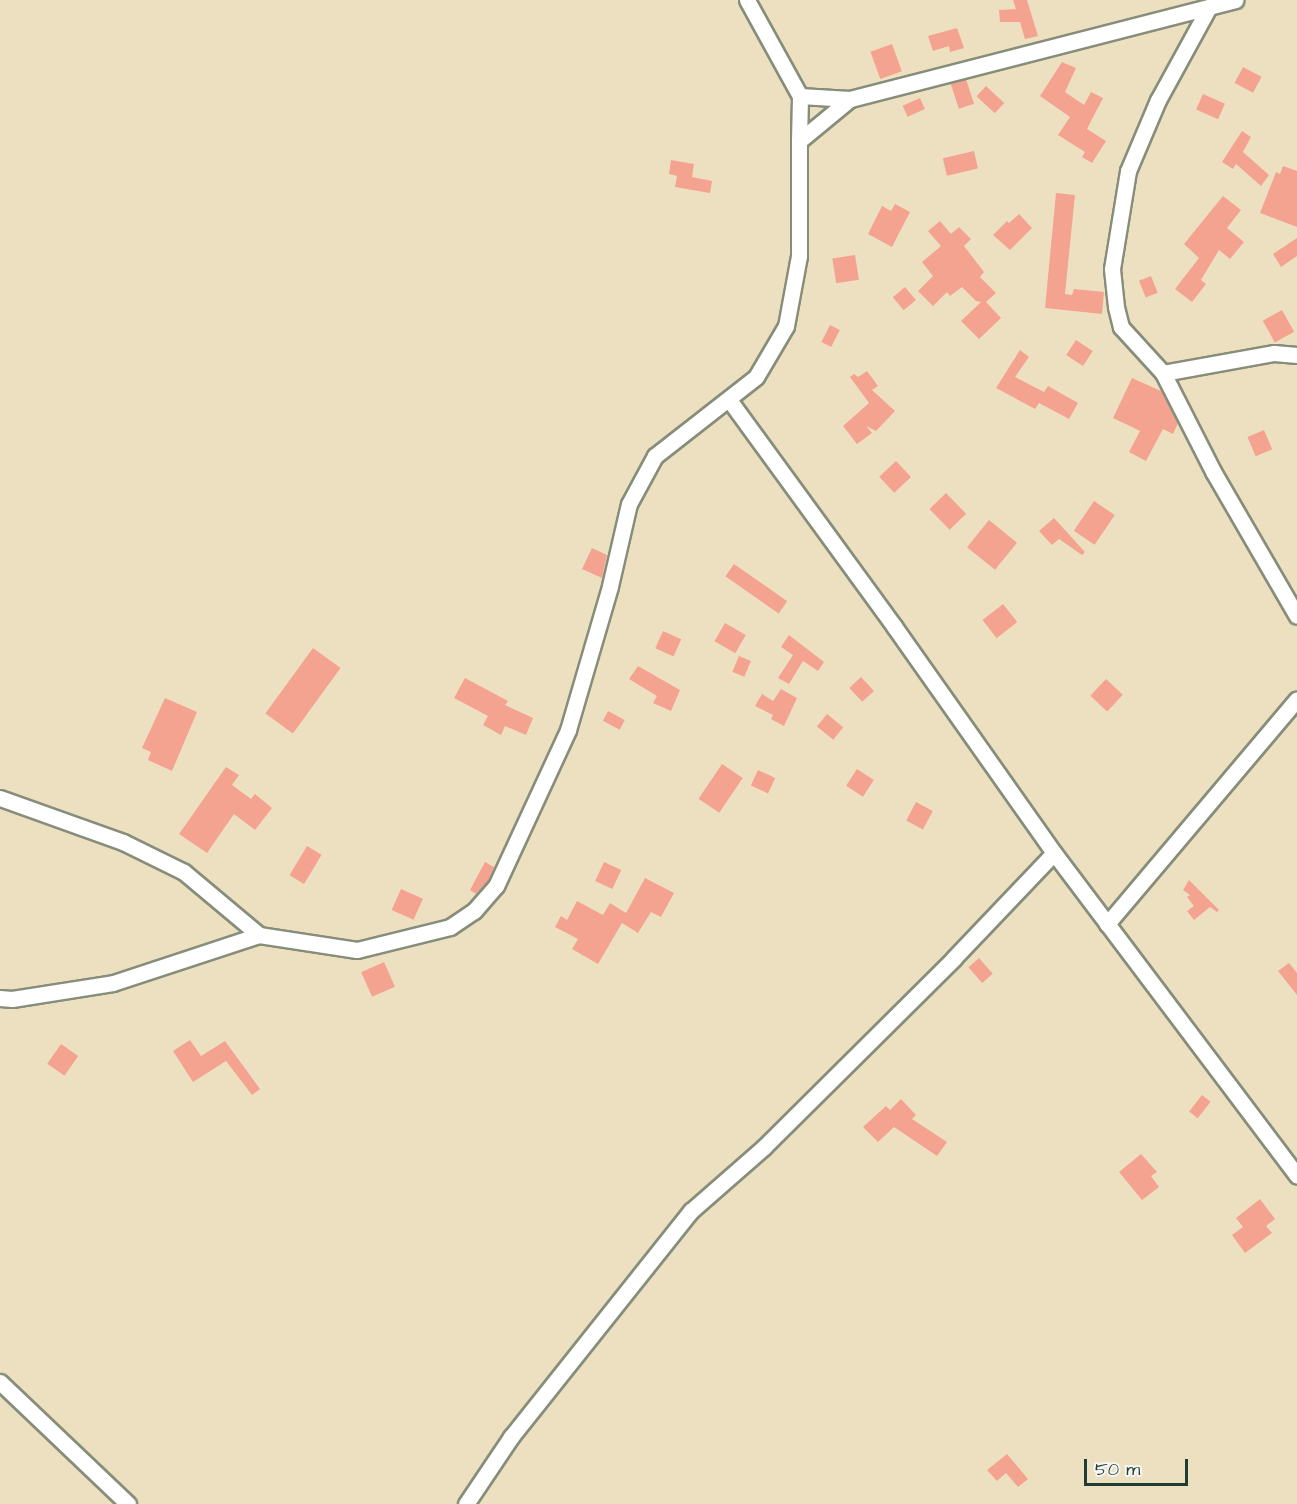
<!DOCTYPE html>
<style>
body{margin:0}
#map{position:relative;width:1297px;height:1504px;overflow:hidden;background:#ede0c0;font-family:"Architects Daughter",sans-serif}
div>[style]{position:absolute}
.building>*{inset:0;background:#f5a391;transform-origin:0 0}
.roads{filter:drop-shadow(2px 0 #868e7a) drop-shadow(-2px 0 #868e7a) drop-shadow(0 2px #868e7a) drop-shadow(0 -2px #868e7a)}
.minor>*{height:15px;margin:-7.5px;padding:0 7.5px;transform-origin:7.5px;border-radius:7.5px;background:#fff}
span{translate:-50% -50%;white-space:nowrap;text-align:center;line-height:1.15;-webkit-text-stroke:6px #f6f6f2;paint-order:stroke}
.scale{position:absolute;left:1084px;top:1459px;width:104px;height:27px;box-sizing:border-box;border:3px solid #1f3d34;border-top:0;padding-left:8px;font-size:18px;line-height:21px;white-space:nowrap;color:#1f3d34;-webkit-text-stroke:4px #f6f6f2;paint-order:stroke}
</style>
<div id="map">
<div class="building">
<div style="clip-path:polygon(1013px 0,1027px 0,1038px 36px,1025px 39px,1020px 22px,1000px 22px,999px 10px,1016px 9px)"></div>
<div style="clip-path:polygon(957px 28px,964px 48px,950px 52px,949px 46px,933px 51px,928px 36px)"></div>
<div style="left:892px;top:44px;width:29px;height:23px;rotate:70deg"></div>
<div style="clip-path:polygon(1062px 62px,1076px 68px,1065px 92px,1084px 105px,1091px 92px,1103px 98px,1087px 129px,1106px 141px,1092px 163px,1082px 157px,1085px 152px,1058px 135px,1070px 117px,1040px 96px)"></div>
<div style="left:1243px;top:67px;width:21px;height:18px;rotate:28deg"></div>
<div style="left:966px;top:79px;width:26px;height:16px;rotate:72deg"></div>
<div style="left:986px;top:86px;width:25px;height:14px;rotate:43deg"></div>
<div style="left:1203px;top:94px;width:24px;height:17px;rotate:24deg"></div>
<div style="left:920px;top:98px;width:12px;height:19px;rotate:66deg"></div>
<div style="clip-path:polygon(1242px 131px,1251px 137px,1243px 152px,1269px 175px,1261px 186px,1236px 164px,1233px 169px,1222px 162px)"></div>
<div style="left:974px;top:151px;width:18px;height:32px;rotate:77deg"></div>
<div style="clip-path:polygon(671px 160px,694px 164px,692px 177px,712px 181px,710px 193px,675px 187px,677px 176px,669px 174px)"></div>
<div style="clip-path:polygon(1283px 166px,1297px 171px,1297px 227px,1260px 213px,1276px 172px,1280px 174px)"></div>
<div style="clip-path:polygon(1056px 193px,1075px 195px,1065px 294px,1072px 295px,1074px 289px,1104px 292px,1102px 314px,1045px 308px)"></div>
<div style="clip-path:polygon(1223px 196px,1241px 210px,1227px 228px,1244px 242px,1230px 259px,1219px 250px,1201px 280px,1206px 284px,1192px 302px,1175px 289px,1199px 258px,1184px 244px)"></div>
<div style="clip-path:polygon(895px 204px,910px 212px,892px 247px,868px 234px,882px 206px,891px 211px)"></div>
<div style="clip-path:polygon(1019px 214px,1032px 228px,1010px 250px,993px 235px,1007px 221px,1009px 223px)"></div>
<div style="clip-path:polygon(940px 221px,951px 234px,959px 227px,971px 239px,964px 246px,984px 272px,980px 277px,996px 293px,986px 302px,1001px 318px,979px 339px,961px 321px,981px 302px,976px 301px,962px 287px,950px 296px,947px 292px,933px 306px,918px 291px,933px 276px,922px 262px,941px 246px,928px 231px)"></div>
<div style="clip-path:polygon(1297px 238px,1297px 256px,1281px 267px,1273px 254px)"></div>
<div style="left:855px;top:255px;width:25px;height:23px;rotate:81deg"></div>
<div style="left:1151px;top:276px;width:18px;height:13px;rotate:68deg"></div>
<div style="left:905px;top:287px;width:17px;height:16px;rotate:50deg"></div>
<div style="left:1282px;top:310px;width:25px;height:22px;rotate:61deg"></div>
<div style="left:830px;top:325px;width:11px;height:19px;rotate:27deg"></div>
<div style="left:1076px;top:340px;width:20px;height:18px;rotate:33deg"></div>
<div style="clip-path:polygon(1020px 350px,1029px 357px,1015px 377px,1044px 392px,1048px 386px,1078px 403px,1069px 419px,1039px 403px,1035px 409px,996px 388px)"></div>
<div style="clip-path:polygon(867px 371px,878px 386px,872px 390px,895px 411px,876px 431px,866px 426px,872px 433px,857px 444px,843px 426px,869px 403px,850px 377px,854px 374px,858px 377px)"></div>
<div style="clip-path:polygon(1132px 378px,1161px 391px,1178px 423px,1173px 434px,1163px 429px,1146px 461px,1129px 452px,1140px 431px,1113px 418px)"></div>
<div style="left:1264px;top:430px;width:21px;height:18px;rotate:67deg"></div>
<div style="left:896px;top:461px;width:22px;height:23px;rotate:47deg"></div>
<div style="left:946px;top:493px;width:29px;height:23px;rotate:46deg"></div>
<div style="left:1094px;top:501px;width:25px;height:36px;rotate:34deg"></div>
<div style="clip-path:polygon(1054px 518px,1085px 552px,1082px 555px,1059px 539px,1052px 545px,1039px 531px)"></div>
<div style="left:989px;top:520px;width:36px;height:35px;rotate:39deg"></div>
<div style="clip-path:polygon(592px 548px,607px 555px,602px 578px,582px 569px)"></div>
<div style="left:734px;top:564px;width:65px;height:15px;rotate:35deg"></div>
<div style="left:1003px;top:604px;width:23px;height:26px;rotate:52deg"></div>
<div style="left:725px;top:623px;width:24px;height:21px;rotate:30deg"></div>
<div style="left:663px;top:631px;width:20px;height:19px;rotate:24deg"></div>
<div style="clip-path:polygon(789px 635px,824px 662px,818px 671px,803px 661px,789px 684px,778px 678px,793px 655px,781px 647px)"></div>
<div style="left:313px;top:648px;width:34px;height:81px;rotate:36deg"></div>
<div style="left:739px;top:656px;width:13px;height:17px;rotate:23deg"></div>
<div style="clip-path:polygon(638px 666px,680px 690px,671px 711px,653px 703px,657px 696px,629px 679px)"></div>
<div style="left:861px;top:677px;width:19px;height:16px;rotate:47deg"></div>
<div style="clip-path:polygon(465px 678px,508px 701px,505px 705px,533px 718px,526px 735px,505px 726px,501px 735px,483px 725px,488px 716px,454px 698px)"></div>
<div style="left:1106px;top:679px;width:23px;height:23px;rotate:43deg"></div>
<div style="clip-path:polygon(781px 689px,797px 698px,784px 726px,771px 719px,773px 715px,755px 706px,762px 694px,773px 701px)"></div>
<div style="clip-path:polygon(165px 698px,197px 712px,172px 771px,148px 760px,151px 752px,142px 748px)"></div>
<div style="left:608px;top:711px;width:19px;height:11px;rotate:28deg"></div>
<div style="left:827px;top:714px;width:21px;height:16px;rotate:39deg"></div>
<div style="left:722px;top:764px;width:25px;height:42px;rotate:34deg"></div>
<div style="clip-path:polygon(226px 767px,239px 775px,232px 785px,251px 799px,255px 794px,272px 808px,255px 830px,234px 814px,207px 853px,179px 834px)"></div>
<div style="left:857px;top:769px;width:20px;height:20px;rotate:33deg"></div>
<div style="left:758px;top:770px;width:19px;height:17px;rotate:25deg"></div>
<div style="left:916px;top:802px;width:19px;height:21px;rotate:28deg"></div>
<div style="left:307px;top:846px;width:17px;height:34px;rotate:31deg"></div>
<div style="clip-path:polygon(485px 862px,494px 867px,488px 881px,476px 894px,470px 890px)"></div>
<div style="left:604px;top:862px;width:19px;height:21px;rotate:25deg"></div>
<div style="clip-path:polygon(645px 878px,674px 893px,661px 917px,651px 912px,638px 933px,622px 923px,598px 964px,572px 949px,578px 939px,555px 927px,561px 916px,567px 920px,577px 901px,603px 915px,610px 903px,626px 913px)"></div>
<div style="clip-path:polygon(1189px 880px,1219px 910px,1217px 912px,1210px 907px,1194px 920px,1187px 911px,1194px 906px,1187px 897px,1190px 895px,1183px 890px)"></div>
<div style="left:401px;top:889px;width:24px;height:23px;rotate:24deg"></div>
<div style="left:979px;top:958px;width:21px;height:14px;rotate:49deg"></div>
<div style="left:384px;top:962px;width:27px;height:25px;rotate:66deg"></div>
<div style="clip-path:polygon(1289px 963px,1297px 973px,1297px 995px,1278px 971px)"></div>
<div style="clip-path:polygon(190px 1040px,201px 1056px,225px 1041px,260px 1089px,252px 1095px,226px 1061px,193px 1082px,173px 1051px)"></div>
<div style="left:61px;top:1044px;width:21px;height:24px;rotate:35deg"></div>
<div style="left:1202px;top:1095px;width:11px;height:21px;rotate:38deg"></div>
<div style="clip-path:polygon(901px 1099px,916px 1115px,912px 1119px,947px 1142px,937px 1156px,894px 1127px,878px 1142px,863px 1127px,886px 1106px,890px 1110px)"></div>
<div style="clip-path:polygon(1141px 1154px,1157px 1172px,1151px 1176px,1159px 1187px,1142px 1200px,1119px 1172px)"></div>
<div style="clip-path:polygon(1260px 1199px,1275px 1219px,1266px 1226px,1272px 1233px,1245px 1253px,1232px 1235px,1243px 1227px,1236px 1218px)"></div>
<div style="clip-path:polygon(1007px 1454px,1028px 1479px,1018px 1487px,1006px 1473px,997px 1481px,987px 1470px)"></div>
</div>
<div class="roads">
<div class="minor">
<div style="left:747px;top:0;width:110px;rotate:61.1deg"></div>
<div style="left:1209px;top:7px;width:106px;rotate:118.7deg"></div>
<div style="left:1158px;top:100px;width:77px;rotate:112.9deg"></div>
<div style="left:1128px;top:171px;width:99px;rotate:99.3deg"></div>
<div style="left:1112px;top:269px;width:38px;rotate:84deg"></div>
<div style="left:1116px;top:307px;width:21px;rotate:76deg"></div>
<div style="left:1121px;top:327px;width:62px;rotate:47.6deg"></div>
<div style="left:1163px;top:373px;width:112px;rotate:63deg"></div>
<div style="left:1214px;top:473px;width:165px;rotate:59.9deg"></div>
<div style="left:850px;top:99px;width:66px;rotate:140.5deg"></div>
<div style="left:799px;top:141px;width:45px;rotate:-88.7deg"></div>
<div style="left:800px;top:96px;width:50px;rotate:3.4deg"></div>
<div style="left:850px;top:99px;width:398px;rotate:-14.4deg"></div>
<div style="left:1163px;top:373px;width:113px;rotate:-10.2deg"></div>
<div style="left:1274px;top:353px;width:23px;rotate:5deg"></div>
<div style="left:0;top:798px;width:131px;rotate:19.7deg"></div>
<div style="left:123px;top:842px;width:68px;rotate:26.2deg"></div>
<div style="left:184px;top:872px;width:98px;rotate:40deg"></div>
<div style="left:1054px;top:853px;width:404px;rotate:53deg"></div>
<div style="left:1107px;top:924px;width:294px;rotate:-49.8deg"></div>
<div style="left:0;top:998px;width:12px;rotate:5deg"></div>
<div style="left:12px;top:999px;width:102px;rotate:-9deg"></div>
<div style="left:113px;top:983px;width:154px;rotate:-18.2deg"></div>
<div style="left:259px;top:935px;width:99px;rotate:8.7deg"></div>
<div style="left:357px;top:950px;width:96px;rotate:-13.9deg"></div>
<div style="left:450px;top:927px;width:29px;rotate:-34deg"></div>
<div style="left:474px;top:911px;width:33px;rotate:-49deg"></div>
<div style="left:496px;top:886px;width:172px;rotate:-65.2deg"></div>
<div style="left:568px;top:730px;width:150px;rotate:-73.7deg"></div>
<div style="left:610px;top:586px;width:84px;rotate:-77deg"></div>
<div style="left:629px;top:504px;width:55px;rotate:-61.6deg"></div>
<div style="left:655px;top:456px;width:128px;rotate:-38deg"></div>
<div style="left:756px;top:377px;width:59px;rotate:-59.5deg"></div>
<div style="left:786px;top:326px;width:71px;rotate:-79.5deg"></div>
<div style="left:799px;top:256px;width:115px;rotate:-90deg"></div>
<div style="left:0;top:1382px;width:177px;rotate:43.6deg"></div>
<div style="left:466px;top:1504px;width:81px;rotate:-56.1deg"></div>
<div style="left:511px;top:1437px;width:289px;rotate:-51.5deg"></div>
<div style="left:691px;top:1211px;width:97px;rotate:-41.2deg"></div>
<div style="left:764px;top:1147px;width:267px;rotate:-44.8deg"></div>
<div style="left:953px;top:959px;width:146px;rotate:-46.4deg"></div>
<div style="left:1054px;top:853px;width:278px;rotate:-125.2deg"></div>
<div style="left:894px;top:626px;width:280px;rotate:-126.1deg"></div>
</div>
</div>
<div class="scale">50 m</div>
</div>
